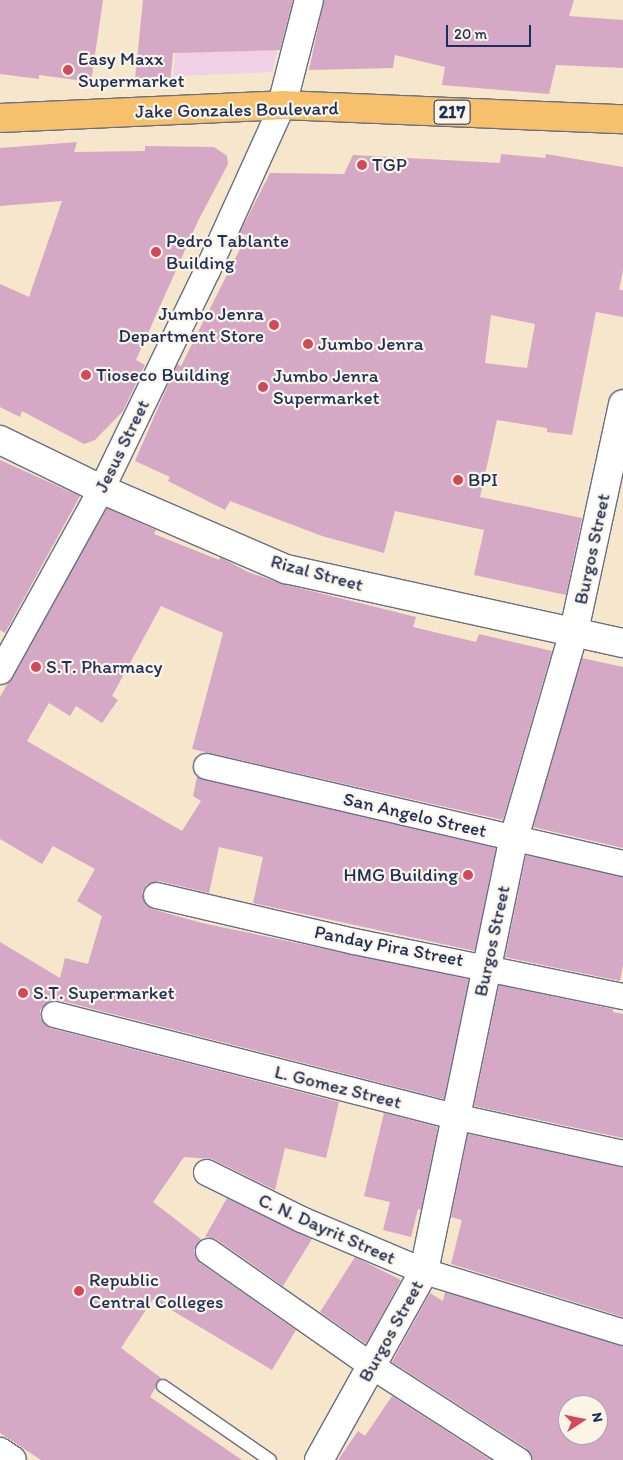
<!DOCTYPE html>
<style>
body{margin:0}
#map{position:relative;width:623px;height:1460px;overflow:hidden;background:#f5e6cc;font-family:Itim,sans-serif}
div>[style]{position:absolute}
.built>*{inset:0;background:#efd0e6}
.building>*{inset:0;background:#d5a8c5}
.roads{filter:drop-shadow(1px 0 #676f84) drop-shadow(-1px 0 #676f84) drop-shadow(0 1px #676f84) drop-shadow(0 -1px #676f84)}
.service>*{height:12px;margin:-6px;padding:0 6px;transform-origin:6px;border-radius:6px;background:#fff}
.minor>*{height:25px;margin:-12.5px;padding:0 12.5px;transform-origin:12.5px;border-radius:12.5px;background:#fff}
.tertiary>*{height:28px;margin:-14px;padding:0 14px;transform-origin:14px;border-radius:14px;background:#fff}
.primary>*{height:28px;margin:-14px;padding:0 14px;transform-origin:14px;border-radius:14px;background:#f7c06c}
.dots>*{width:14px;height:14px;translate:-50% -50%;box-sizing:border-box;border:2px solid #fcf5e5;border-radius:50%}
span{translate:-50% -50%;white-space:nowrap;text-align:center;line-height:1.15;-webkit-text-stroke:4.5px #fcf5e5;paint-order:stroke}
.shield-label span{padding:1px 4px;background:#fcf5e5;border:1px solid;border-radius:4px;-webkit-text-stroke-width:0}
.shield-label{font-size:18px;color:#1b2f5e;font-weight:700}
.poi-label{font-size:19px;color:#1b2f5e}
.left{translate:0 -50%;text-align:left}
.right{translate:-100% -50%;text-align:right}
.street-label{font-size:19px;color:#1b2f5e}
.north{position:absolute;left:558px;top:1395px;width:50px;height:50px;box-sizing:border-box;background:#fcf5e5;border:1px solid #a2a6af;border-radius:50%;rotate:79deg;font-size:14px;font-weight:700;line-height:20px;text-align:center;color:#1b2f5e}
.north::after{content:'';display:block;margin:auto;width:18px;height:22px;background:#d1495b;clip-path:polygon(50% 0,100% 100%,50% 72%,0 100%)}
.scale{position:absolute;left:446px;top:25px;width:85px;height:22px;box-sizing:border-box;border:2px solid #1b2f5e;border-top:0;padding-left:6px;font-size:15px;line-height:18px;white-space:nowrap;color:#1b2f5e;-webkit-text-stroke:4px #fcf5e5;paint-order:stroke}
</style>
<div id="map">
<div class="built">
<div style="clip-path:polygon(181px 0,290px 0,272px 72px,173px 76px)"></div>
</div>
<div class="building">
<div style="clip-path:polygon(0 0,103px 0,91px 82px,39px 75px,39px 79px,0 74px)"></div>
<div style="clip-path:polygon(143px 0,293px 0,280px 50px,173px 53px,170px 84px,135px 79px)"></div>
<div style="clip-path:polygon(324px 0,574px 0,569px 16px,623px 20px,623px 68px,556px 65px,549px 94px,442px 85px,445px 67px,395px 55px,393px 68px,309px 70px)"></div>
<div style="clip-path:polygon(77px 142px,74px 152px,145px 151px,145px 146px,214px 147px,227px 156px,228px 164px,198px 221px,136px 360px,145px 365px,123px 411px,95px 440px,84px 444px,22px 411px,20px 417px,0 407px,0 284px,29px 297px,62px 201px,0 206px,0 148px)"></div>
<div style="clip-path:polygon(evenodd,501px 154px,545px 158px,546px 154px,623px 167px,623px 270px,619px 290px,623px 290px,623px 317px,596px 312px,572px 435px,547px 432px,547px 428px,497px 420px,480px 497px,582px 518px,566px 595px,474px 575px,484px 530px,395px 511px,384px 553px,322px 536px,230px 501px,225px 510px,168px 481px,170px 477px,135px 461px,177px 364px,181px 366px,247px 235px,239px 234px,270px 173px,344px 174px,353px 155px,500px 163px,501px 154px,491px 315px,535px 324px,527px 368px,485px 363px,491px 315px)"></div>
<div style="clip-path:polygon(0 460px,80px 496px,5px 633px,0 630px)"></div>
<div style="clip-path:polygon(107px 508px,156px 530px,154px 534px,219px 560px,220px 557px,248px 572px,283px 584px,416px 617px,413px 627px,476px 642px,479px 634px,552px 651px,503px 820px,192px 749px,223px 633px,161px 606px,112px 696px,118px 700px,102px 723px,76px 706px,70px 716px,49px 703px,27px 741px,182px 831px,201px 801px,193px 796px,197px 777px,496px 848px,475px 951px,253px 903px,263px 857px,219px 847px,209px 893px,159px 881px,146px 885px,142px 892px,146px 905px,152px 909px,202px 923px,469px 979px,444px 1099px,58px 1000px,50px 1000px,40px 1010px,40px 1018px,50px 1028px,339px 1102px,326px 1158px,285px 1148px,275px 1190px,212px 1159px,184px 1157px,153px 1202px,201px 1239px,194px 1250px,200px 1263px,296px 1330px,272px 1370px,153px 1299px,121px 1348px,161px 1378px,150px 1397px,242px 1460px,41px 1460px,0 1433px,0 942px,60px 978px,65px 958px,88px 964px,102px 916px,77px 901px,95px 869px,53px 846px,42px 864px,0 839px,0 697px)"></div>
<div style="clip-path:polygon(582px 658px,623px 667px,623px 848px,533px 827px)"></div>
<div style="clip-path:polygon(526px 855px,623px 877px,623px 965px,620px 981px,505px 957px)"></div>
<div style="clip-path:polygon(499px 985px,613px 1009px,613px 1012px,623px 1014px,623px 1138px,474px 1106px)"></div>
<div style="clip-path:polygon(384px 1113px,438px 1127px,421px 1210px,418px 1209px,411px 1237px,383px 1230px,390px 1202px,364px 1196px)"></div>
<div style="clip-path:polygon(468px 1134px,623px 1167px,623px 1317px,451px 1264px,462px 1220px,451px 1217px)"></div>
<div style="clip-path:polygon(227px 1198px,312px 1239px,283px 1286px,216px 1239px,205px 1237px)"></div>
<div style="clip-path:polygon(355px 1257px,401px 1280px,366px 1344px,320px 1312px)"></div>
<div style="clip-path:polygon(evenodd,445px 1292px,623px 1346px,623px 1460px,532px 1460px,526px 1448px,392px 1362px,430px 1293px,443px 1301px,445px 1292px,568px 1405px,598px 1405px,598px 1435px,568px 1435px,568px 1405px)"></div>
<div style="clip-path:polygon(392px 1396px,491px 1460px,338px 1460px,358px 1431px,365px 1436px)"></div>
</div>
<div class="roads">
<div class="service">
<div style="left:163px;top:1386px;width:130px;rotate:34.7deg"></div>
</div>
<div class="minor">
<div style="left:0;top:671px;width:208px;rotate:-61deg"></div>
<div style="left:101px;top:489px;width:243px;rotate:-64.2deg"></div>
<div style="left:207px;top:270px;width:181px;rotate:-65.6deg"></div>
<div style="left:206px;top:766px;width:428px;rotate:13.1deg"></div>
<div style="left:156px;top:895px;width:203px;rotate:13.1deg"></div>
<div style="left:354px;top:941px;width:275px;rotate:11.6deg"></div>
<div style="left:54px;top:1014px;width:417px;rotate:14.3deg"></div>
<div style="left:458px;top:1117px;width:169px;rotate:12.3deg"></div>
<div style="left:206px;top:1172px;width:106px;rotate:26.3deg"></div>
<div style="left:301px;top:1219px;width:134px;rotate:22.9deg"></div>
<div style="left:424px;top:1271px;width:208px;rotate:17deg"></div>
<div style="left:208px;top:1251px;width:200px;rotate:35deg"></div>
<div style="left:372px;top:1366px;width:174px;rotate:32.8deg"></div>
</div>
<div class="tertiary">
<div style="left:282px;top:105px;width:108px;rotate:-75.6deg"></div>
<div style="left:0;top:440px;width:112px;rotate:25.9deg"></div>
<div style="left:101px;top:489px;width:202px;rotate:23.4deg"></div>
<div style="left:286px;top:569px;width:345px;rotate:12.4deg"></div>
<div style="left:0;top:1452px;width:14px;rotate:34deg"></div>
<div style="left:319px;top:1460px;width:216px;rotate:-60.9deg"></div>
<div style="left:424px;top:1271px;width:442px;rotate:-78.3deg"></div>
<div style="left:514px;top:838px;width:216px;rotate:-73.8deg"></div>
<div style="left:574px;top:631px;width:232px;rotate:-77.8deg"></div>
</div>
<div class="primary">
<div style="left:0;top:118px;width:282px;rotate:-2.6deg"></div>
<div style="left:282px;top:105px;width:341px;rotate:2.4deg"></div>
</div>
</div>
<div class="dots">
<div style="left:68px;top:70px;background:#d1495b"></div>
<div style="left:362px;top:165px;background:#d1495b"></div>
<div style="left:156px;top:252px;background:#d1495b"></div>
<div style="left:274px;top:325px;background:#d1495b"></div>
<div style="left:308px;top:344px;background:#d1495b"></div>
<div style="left:86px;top:375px;background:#d1495b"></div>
<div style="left:263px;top:387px;background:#d1495b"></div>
<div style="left:458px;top:480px;background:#d1495b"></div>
<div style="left:36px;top:667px;background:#d1495b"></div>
<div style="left:468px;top:875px;background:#d1495b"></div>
<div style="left:23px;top:993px;background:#d1495b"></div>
<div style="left:79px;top:1291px;background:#d1495b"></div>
</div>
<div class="shield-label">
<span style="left:452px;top:112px">217</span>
</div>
<div class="poi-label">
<span class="left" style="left:78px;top:70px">Easy Maxx<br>Supermarket</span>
<span class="left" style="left:372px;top:165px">TGP</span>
<span class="left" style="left:166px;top:252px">Pedro Tablante<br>Building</span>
<span class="right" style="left:264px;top:325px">Jumbo Jenra<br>Department Store</span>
<span class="left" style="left:318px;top:344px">Jumbo Jenra</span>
<span class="left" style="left:96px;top:375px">Tioseco Building</span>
<span class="left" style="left:273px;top:387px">Jumbo Jenra<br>Supermarket</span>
<span class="left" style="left:468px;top:480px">BPI</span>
<span class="left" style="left:46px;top:667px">S.T. Pharmacy</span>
<span class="right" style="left:458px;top:875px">HMG Building</span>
<span class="left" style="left:33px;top:993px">S.T. Supermarket</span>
<span class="left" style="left:89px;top:1291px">Republic<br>Central Colleges</span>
</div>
<div class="street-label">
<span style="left:237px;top:110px;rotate:-1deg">Jake Gonzales Boulevard</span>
<span style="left:122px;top:446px;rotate:-64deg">Jesus Street</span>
<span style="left:592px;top:549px;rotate:-78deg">Burgos Street</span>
<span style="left:317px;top:573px;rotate:15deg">Rizal Street</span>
<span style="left:415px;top:815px;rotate:13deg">San Angelo Street</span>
<span style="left:492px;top:941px;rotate:-78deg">Burgos Street</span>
<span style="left:389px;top:946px;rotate:11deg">Panday Pira Street</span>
<span style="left:338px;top:1087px;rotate:14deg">L. Gomez Street</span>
<span style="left:327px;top:1229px;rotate:24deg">C. N. Dayrit Street</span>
<span style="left:391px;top:1331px;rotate:-61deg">Burgos Street</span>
</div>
<div class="north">N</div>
<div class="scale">20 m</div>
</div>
